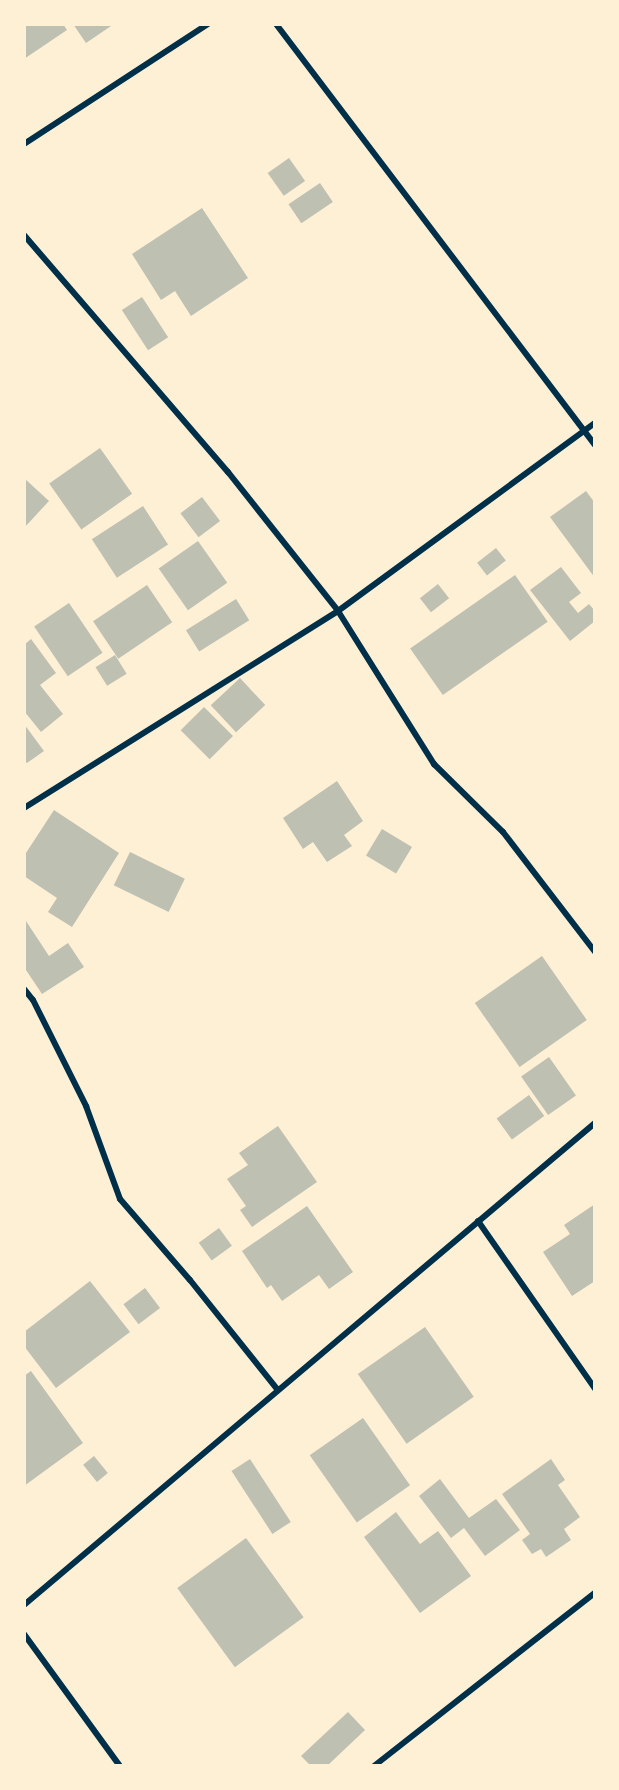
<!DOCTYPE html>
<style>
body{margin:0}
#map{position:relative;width:619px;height:1790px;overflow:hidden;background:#fdf0d5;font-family:"Sofia Sans Condensed",sans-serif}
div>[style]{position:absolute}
.building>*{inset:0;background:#bec0b2;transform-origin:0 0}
.minor>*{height:6px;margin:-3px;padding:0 3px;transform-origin:3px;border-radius:3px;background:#003049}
span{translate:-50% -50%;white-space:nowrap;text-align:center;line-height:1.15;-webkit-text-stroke:5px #fdf0d5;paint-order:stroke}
.frame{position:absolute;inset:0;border:26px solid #fdf0d5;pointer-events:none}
</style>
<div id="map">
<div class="building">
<div style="clip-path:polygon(24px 24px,63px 24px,67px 30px,24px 59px)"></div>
<div style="clip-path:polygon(73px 24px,114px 24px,86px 43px)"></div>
<div style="left:289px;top:158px;width:28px;height:26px;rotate:55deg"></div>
<div style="left:320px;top:183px;width:23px;height:38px;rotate:56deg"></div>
<div style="clip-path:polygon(202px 208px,248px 278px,191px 316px,175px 291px,161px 300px,132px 254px)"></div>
<div style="left:142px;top:297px;width:48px;height:24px;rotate:57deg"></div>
<div style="left:100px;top:448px;width:56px;height:62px;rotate:55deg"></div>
<div style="clip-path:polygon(24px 478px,49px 501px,24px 528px)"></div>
<div style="clip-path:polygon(586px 491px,595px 503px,595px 578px,550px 517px)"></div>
<div style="left:202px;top:497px;width:30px;height:27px;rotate:53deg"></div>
<div style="left:143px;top:506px;width:46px;height:61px;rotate:57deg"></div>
<div style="left:198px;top:541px;width:51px;height:48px;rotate:55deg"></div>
<div style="left:496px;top:548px;width:16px;height:24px;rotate:52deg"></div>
<div style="clip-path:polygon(561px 567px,581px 593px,569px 602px,578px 613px,589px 604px,595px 611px,595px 621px,570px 641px,530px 590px)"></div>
<div style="left:515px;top:575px;width:57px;height:128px;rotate:55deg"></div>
<div style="left:438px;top:584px;width:18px;height:23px;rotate:52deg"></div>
<div style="left:147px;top:585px;width:45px;height:65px;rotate:56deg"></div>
<div style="left:236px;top:599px;width:25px;height:59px;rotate:58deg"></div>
<div style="left:69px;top:603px;width:60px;height:42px;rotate:56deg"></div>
<div style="clip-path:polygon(31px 639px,56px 673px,40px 685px,63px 714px,41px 732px,24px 711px,24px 645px)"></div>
<div style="left:115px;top:655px;width:22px;height:23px;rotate:58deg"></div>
<div style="left:240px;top:678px;width:37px;height:40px;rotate:47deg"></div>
<div style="left:204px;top:707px;width:41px;height:33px;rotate:45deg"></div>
<div style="clip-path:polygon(24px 724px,44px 751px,27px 763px,24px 760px)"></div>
<div style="clip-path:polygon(337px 781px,363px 821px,344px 835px,352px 846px,327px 862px,313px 842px,303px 849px,283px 818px)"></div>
<div style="clip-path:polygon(54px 810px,119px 853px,72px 927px,48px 912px,57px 898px,24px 876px,24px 856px)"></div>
<div style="left:382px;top:829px;width:35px;height:31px;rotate:31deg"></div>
<div style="left:130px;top:852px;width:61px;height:37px;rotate:26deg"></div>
<div style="clip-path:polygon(24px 918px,49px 956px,68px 943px,84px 967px,42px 994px,24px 967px)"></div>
<div style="left:542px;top:956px;width:78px;height:82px;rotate:55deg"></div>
<div style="left:549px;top:1057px;width:47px;height:34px;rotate:55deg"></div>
<div style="left:529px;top:1095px;width:26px;height:40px;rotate:54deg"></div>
<div style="clip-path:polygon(278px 1126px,317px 1182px,252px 1227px,240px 1210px,246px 1206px,227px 1179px,248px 1165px,239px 1153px)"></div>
<div style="clip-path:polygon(595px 1204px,595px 1281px,572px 1296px,543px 1252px,570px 1234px,564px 1225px)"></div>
<div style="clip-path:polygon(307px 1206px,353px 1272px,329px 1289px,319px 1275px,282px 1301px,271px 1285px,267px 1288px,242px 1251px)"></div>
<div style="left:219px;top:1228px;width:22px;height:25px;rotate:54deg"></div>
<div style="clip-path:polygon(90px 1281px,130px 1332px,56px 1388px,24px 1346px,24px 1332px)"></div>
<div style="left:145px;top:1288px;width:25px;height:27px;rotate:53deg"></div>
<div style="left:425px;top:1327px;width:85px;height:82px;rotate:55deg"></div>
<div style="clip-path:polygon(31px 1371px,83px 1443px,24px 1486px,24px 1376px)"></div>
<div style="left:363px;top:1418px;width:82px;height:65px;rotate:55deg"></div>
<div style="left:94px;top:1456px;width:22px;height:14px;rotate:51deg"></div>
<div style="left:250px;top:1459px;width:75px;height:22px;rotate:57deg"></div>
<div style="clip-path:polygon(551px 1459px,565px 1480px,558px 1485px,580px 1517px,564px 1529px,571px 1540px,546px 1557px,541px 1549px,532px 1554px,522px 1540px,530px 1534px,502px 1494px)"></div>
<div style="clip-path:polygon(440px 1479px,469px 1518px,496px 1499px,520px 1530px,485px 1556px,464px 1528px,451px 1538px,419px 1496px)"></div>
<div style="clip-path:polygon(396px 1512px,420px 1544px,438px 1531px,471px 1576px,420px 1613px,364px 1537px)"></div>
<div style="left:246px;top:1538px;width:98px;height:85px;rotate:54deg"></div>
<div style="clip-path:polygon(348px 1712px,365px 1730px,327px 1766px,311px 1766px,301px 1756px)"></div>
</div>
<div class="minor">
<div style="left:276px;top:24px;width:528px;rotate:52.85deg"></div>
<div style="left:24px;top:144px;width:220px;rotate:-33.1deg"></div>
<div style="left:24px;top:235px;width:313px;rotate:49.3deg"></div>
<div style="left:228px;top:472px;width:177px;rotate:51.6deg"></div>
<div style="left:338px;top:611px;width:181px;rotate:57.9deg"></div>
<div style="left:434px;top:764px;width:97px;rotate:44.6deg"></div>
<div style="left:503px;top:832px;width:151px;rotate:52.5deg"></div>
<div style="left:24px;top:808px;width:371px;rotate:-32.1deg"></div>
<div style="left:338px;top:611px;width:318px;rotate:-36.2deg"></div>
<div style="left:24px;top:989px;width:14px;rotate:51deg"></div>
<div style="left:33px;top:1000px;width:119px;rotate:63.4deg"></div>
<div style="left:86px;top:1106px;width:99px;rotate:69.9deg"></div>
<div style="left:120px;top:1199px;width:107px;rotate:49.2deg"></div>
<div style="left:190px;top:1280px;width:139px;rotate:51.4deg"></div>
<div style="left:478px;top:1221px;width:205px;rotate:55.1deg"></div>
<div style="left:24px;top:1605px;width:747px;rotate:-40.17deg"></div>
<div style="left:24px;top:1634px;width:163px;rotate:54deg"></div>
<div style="left:374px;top:1766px;width:281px;rotate:-38.1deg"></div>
</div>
<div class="frame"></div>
</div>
